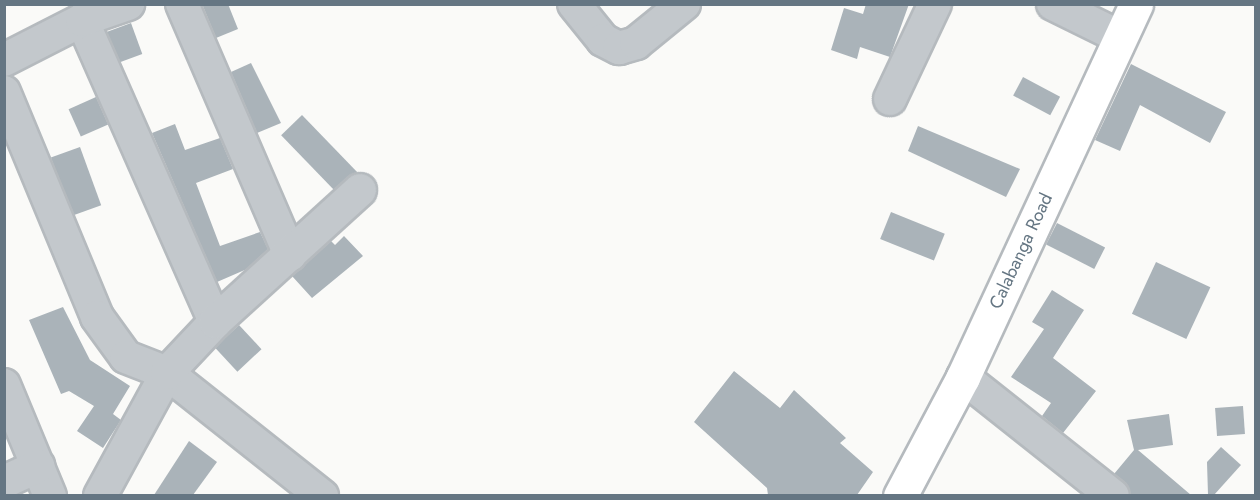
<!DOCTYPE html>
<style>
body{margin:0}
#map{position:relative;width:1260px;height:500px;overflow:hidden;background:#fafaf8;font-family:Jost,sans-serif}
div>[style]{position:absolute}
.building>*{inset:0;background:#aab3b9;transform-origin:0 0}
.roads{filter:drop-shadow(2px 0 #b5babe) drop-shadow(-2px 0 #b5babe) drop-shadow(0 2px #b5babe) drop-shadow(0 -2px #b5babe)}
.minor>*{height:32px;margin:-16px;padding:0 16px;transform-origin:16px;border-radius:16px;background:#c3c8cc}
.major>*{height:33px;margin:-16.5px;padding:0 16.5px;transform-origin:16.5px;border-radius:16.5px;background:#fff}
span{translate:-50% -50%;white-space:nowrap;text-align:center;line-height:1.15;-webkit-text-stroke:6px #fff;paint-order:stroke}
.street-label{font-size:18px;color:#657683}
.frame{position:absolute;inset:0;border:6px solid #657683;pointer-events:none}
</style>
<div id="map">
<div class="building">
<div style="clip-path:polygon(202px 4px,228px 4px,238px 29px,216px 38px)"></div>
<div style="clip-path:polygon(866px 4px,909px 4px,890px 57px,860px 47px,857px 59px,831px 50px,844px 8px,863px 14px)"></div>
<div style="left:131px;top:23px;width:33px;height:26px;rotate:70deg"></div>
<div style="clip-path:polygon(251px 63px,281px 123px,257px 133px,231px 72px)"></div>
<div style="clip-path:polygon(1131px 64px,1226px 112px,1210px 143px,1140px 105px,1120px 151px,1095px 140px)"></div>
<div style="left:1023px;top:77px;width:42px;height:21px;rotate:28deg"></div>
<div style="left:96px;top:97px;width:30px;height:30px;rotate:66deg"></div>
<div style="left:302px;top:115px;width:80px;height:29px;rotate:46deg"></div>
<div style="clip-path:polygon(175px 124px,185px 150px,220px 138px,233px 169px,196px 183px,220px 246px,260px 232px,268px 249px,247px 269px,217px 282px,152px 133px)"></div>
<div style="clip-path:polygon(918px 126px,1020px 169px,1006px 197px,908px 151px)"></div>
<div style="left:80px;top:147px;width:62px;height:31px;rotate:70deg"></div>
<div style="left:891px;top:212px;width:58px;height:29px;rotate:22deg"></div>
<div style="left:1057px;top:223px;width:54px;height:24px;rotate:27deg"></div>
<div style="clip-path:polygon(344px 236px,363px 256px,312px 298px,292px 276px,331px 241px,335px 245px)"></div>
<div style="left:1156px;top:262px;width:60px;height:57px;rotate:25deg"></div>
<div style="clip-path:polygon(1052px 290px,1084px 310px,1053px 358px,1096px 391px,1063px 433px,1042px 416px,1051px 403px,1011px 377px,1044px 329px,1032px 322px)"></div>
<div style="clip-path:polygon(63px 307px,90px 360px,130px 386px,113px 414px,121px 420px,103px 448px,77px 431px,94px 406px,69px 391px,61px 394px,29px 320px)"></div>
<div style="left:239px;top:325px;width:33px;height:33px;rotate:47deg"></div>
<div style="clip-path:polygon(734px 371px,780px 408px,794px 390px,846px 438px,840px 443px,873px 472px,857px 495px,768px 495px,767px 488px,694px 422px)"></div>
<div style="left:1243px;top:406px;width:28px;height:28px;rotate:86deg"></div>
<div style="clip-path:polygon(1169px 414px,1173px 445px,1138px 450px,1191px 495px,1131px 495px,1114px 474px,1134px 450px,1127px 420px)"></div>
<div style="clip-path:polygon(189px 441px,217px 462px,193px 495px,154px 495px)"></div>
<div style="clip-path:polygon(1221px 447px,1241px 465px,1214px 495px,1208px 495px,1207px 462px)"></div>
</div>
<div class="roads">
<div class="minor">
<div style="left:182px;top:4px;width:273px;rotate:66.7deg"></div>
<div style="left:574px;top:4px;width:46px;rotate:51.1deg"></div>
<div style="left:603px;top:40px;width:18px;rotate:27deg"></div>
<div style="left:619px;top:48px;width:18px;rotate:-16deg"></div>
<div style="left:636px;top:43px;width:62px;rotate:-39.1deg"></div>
<div style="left:1053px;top:4px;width:75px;rotate:26.2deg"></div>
<div style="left:82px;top:20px;width:330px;rotate:66.2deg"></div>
<div style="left:4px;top:60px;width:88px;rotate:-27.1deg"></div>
<div style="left:82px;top:20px;width:49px;rotate:-19.2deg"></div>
<div style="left:4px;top:92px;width:243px;rotate:67.5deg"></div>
<div style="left:97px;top:317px;width:49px;rotate:54.1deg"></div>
<div style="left:126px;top:357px;width:44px;rotate:21.3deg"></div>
<div style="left:167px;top:373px;width:198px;rotate:38.4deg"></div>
<div style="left:890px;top:99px;width:105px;rotate:-64.7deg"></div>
<div style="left:963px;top:377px;width:191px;rotate:38.4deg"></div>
<div style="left:4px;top:385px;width:120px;rotate:67.5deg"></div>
<div style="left:4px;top:482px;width:38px;rotate:-25deg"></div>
<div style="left:100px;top:496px;width:140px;rotate:-61.4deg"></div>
<div style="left:167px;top:373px;width:70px;rotate:-46.7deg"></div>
<div style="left:215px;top:322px;width:196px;rotate:-42.3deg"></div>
</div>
<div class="major">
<div style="left:900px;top:496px;width:135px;rotate:-62.1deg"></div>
<div style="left:963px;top:377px;width:411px;rotate:-65.1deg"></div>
</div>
</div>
<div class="street-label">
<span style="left:1021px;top:251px;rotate:-65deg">Calabanga Road</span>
</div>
<div class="frame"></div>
</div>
